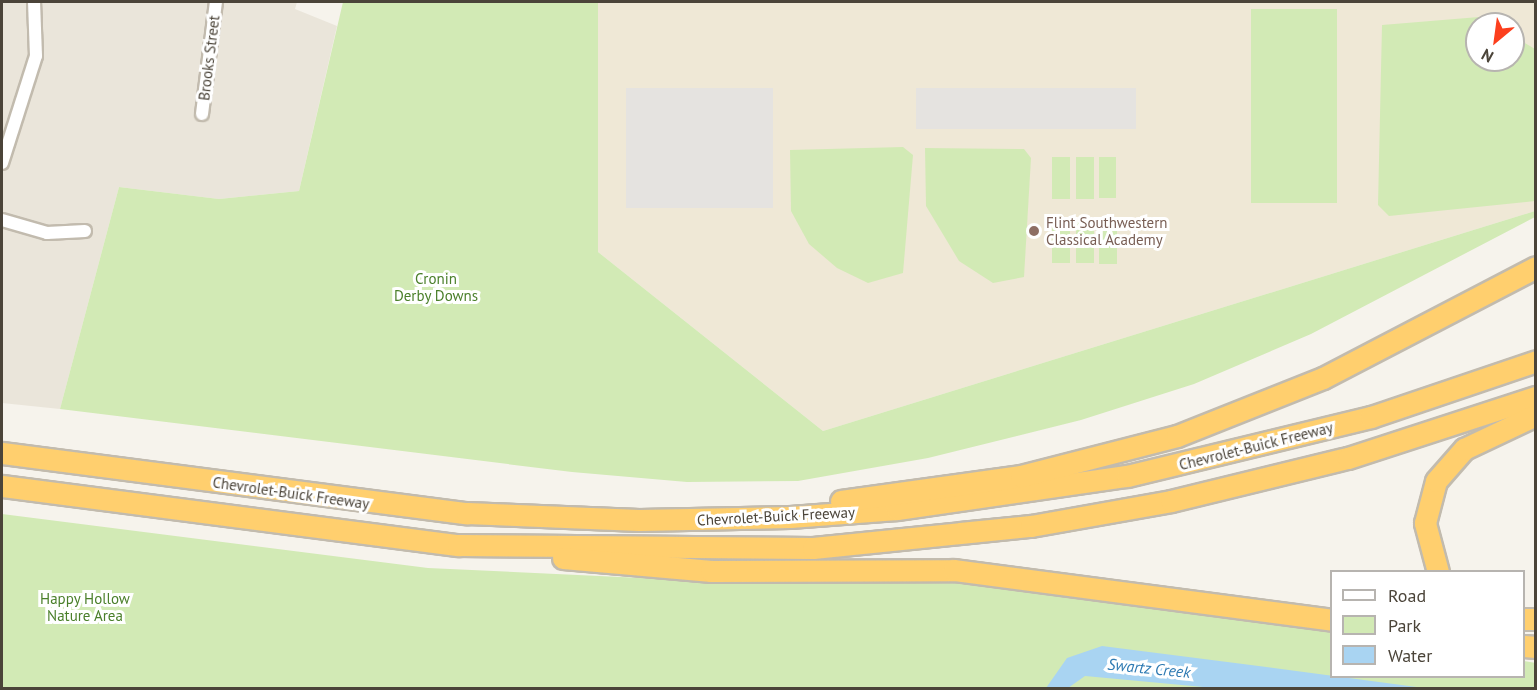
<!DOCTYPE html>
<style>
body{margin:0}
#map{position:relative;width:1537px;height:690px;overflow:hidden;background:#f6f3ec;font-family:"PT Sans",sans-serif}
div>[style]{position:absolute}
.residential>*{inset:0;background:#eae5da}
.education>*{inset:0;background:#efe8d6}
.green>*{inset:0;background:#d2eab5;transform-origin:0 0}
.parking>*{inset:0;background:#e5e3e0;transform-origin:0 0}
.water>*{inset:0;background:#a9d4f2}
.roads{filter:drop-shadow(2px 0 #c2bbae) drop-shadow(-2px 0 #c2bbae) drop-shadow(0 2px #c2bbae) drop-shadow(0 -2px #c2bbae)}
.minor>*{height:12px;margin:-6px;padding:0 6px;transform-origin:6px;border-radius:6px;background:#fff}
.motorway>*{height:21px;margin:-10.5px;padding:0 10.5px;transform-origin:10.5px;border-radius:10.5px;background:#ffcf6e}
.dots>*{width:16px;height:16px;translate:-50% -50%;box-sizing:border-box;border:3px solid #fff;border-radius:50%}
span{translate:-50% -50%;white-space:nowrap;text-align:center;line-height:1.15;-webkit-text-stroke:6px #fff;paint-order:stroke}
.street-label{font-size:15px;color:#4b4439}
.education-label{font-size:15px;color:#785e54}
.left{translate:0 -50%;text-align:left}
.park-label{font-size:15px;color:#4a7f2a}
.water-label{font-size:16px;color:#2e7ab2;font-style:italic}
.frame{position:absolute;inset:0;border:3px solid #4b4439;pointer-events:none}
.legend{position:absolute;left:1330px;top:570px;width:195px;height:108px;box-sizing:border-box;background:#fff;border:2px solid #b7b4b0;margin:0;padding:8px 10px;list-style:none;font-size:18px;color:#4b4439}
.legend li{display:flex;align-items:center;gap:12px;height:30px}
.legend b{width:30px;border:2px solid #b7b4b0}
.north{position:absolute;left:1465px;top:12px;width:60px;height:60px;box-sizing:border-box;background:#fff;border:2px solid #b7b4b0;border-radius:50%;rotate:209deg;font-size:16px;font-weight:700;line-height:24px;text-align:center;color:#4b4439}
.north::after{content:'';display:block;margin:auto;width:21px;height:27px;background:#fc3f1d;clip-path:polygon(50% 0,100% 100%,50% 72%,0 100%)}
</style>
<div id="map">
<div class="residential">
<div style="clip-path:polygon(2px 2px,297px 2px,295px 9px,337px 26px,299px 191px,219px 199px,119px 187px,60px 409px,2px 403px)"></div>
</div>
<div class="education">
<div style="clip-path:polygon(evenodd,598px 2px,1535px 2px,1535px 211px,823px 431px,598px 252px,598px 2px,1477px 24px,1513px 24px,1513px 60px,1477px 60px,1477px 24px)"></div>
</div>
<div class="green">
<div style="clip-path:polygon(343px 2px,598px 2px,598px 252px,823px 431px,1535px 211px,1535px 217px,1311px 334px,1194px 384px,1081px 420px,928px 458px,798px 481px,687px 482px,572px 472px,60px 409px,119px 187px,219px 199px,299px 191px)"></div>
<div style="left:1251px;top:9px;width:86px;height:194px"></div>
<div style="clip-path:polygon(1479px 17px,1491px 24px,1477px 24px,1477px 60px,1513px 60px,1513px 36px,1535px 49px,1535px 201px,1389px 216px,1378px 205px,1382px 25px)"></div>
<div style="clip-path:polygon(903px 147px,913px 155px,903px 273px,868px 283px,837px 268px,809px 244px,791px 211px,790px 150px)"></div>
<div style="clip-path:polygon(925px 148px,1024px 149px,1031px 158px,1024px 277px,993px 283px,959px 261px,926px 206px)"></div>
<div style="left:1070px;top:157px;width:42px;height:18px;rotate:90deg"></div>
<div style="left:1094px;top:157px;width:42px;height:18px;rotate:90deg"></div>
<div style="left:1099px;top:157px;width:17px;height:41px"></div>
<div style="left:1052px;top:222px;width:18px;height:41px"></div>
<div style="left:1076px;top:222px;width:18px;height:41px"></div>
<div style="left:1099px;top:222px;width:18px;height:42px"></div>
<div style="clip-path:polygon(2px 514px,428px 568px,706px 581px,954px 579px,1331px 632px,1332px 676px,1524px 676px,1524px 661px,1536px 663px,1535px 688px,2px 688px)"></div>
</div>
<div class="parking">
<div style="left:626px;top:88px;width:147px;height:120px"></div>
<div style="left:1136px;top:88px;width:41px;height:220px;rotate:90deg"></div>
</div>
<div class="water">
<div style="clip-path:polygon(1102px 646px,1243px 664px,1424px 688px,1214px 688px,1085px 676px,1068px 688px,1046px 688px,1067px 658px)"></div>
</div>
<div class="roads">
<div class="minor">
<div style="left:202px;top:114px;width:113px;rotate:-82.9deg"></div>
<div style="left:2px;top:163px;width:112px;rotate:-72.4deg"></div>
<div style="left:36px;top:56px;width:54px;rotate:-92.1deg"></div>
<div style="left:2px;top:220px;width:47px;rotate:16.1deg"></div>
<div style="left:47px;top:233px;width:38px;rotate:-3deg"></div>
</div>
<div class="motorway">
<div style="left:2px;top:453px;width:469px;rotate:7.4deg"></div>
<div style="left:467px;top:513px;width:172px;rotate:2.3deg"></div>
<div style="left:639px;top:520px;width:151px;rotate:-1.1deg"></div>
<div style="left:790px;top:517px;width:107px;rotate:-4.3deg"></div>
<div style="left:897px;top:509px;width:232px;rotate:-8.2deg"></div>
<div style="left:1127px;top:476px;width:251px;rotate:-13.6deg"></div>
<div style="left:1371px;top:417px;width:174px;rotate:-18.7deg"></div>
<div style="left:2px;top:486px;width:460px;rotate:7.4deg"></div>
<div style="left:458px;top:545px;width:355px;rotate:0.5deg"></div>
<div style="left:813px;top:548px;width:219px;rotate:-5.8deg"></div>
<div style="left:1031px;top:526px;width:142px;rotate:-10.1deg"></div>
<div style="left:1171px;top:501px;width:182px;rotate:-13.7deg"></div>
<div style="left:1348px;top:458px;width:198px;rotate:-18deg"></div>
<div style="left:841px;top:501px;width:182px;rotate:-7.9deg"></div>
<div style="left:1021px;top:476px;width:161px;rotate:-14.4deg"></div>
<div style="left:1177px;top:436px;width:157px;rotate:-21.7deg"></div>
<div style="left:1323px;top:378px;width:240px;rotate:-27.5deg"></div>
<div style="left:563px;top:558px;width:149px;rotate:5deg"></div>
<div style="left:711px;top:571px;width:243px;rotate:-0.2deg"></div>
<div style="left:954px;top:570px;width:381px;rotate:7.5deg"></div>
<div style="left:1438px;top:572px;width:51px;rotate:-104.9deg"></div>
<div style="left:1425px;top:523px;width:43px;rotate:-75.3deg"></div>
<div style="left:1436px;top:481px;width:43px;rotate:-48.8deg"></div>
<div style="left:1464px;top:449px;width:80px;rotate:-25.3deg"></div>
<div style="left:1524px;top:619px;width:12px"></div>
<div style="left:1524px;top:646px;width:12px;rotate:5deg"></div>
</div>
</div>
<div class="dots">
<div style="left:1034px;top:231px;background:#8d6e63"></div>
</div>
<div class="street-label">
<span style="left:209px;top:58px;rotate:-83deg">Brooks Street</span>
<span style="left:1256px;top:446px;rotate:-14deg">Chevrolet-Buick Freeway</span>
<span style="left:291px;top:493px;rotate:8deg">Chevrolet-Buick Freeway</span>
<span style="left:776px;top:516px;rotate:-3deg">Chevrolet-Buick Freeway</span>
</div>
<div class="education-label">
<span class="left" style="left:1046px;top:231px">Flint Southwestern<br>Classical Academy</span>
</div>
<div class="park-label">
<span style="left:436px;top:287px">Cronin<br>Derby Downs</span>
<span style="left:85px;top:607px">Happy Hollow<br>Nature Area</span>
</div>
<div class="water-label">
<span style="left:1149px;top:668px;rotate:6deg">Swartz Creek</span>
</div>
<div class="frame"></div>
<ul class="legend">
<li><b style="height:8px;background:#fff"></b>Road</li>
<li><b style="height:16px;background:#d2eab5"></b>Park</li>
<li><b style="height:16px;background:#a9d4f2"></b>Water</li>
</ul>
<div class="north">N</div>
</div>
